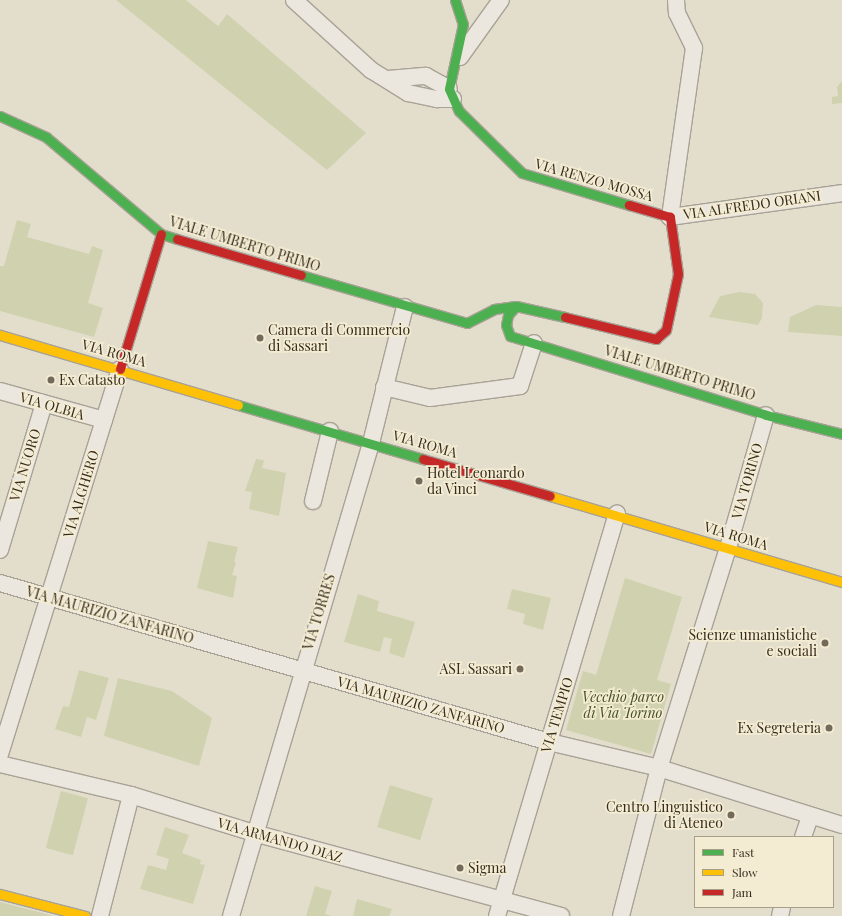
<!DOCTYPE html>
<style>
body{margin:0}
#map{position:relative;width:842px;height:916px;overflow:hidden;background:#e3decc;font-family:"Playfair Display",serif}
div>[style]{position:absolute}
.green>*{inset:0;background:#d0d2af;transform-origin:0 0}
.roads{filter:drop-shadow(1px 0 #a8a296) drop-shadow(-1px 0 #a8a296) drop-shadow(0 1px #a8a296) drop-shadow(0 -1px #a8a296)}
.street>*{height:16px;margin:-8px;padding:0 8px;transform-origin:8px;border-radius:8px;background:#ebe7de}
.fast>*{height:9px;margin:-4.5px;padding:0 4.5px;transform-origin:4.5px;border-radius:4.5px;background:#4caf50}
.slow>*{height:9px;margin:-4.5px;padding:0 4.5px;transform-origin:4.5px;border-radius:4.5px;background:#ffc107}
.jam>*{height:9px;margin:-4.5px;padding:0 4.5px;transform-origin:4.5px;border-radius:4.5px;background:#c62828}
.dots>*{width:11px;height:11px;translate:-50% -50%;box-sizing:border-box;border:2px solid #f4ecd2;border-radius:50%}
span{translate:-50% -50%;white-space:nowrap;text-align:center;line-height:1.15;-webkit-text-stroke:3.5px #f4ecd2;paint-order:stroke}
.street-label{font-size:14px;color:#362b1e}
.poi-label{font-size:14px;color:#362b1e}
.left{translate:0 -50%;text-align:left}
.right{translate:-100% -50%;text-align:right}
.park-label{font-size:14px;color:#435125;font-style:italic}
.legend{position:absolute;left:694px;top:836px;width:140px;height:72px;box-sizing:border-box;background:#f4ecd2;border:1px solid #a89f8a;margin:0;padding:5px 7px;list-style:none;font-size:12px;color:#362b1e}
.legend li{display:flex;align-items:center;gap:8px;height:20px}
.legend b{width:20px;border:1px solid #a89f8a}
</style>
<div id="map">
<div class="green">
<div style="clip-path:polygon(116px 0,186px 0,218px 26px,227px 14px,366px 133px,327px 170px)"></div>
<div style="clip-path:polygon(842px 81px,842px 103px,832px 104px,832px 97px,838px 96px,837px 87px)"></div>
<div style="clip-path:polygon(17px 220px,31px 224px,27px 237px,89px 254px,92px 246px,103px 250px,88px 303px,103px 308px,94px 337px,0 311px,0 266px,4px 266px)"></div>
<div style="clip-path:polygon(739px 292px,755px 294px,763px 303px,762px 318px,758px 325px,709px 317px,720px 296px)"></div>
<div style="clip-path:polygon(816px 305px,842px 307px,842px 336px,788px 332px,790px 317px)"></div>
<div style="clip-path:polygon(256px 459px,264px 460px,262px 468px,286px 473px,279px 516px,249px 509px,252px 492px,245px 491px)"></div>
<div style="clip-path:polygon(208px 541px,238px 547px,234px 562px,236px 563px,232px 575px,237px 576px,233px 598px,197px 588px)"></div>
<div style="clip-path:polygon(625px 578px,682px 597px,657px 680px,671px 684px,651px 754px,566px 730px,583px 671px,596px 675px)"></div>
<div style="clip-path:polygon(512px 589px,551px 598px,543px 630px,523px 624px,525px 614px,507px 609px)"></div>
<div style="clip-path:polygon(358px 594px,379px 601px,377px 611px,415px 622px,404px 658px,389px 653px,392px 639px,384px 637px,380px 652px,344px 642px)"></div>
<div style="clip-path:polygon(79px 670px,109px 678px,96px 720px,87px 717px,81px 737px,55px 729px,63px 706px,69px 707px)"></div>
<div style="clip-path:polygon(118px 678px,172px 691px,212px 718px,199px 766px,104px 736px)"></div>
<div style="left:390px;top:785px;width:45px;height:44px;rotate:17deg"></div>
<div style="left:61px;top:791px;width:28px;height:59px;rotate:15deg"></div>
<div style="clip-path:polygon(165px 827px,189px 835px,182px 853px,201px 860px,200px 864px,205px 865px,193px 904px,140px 889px,148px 865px,166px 870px,169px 859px,156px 855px)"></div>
<div style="clip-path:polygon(315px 886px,332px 891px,325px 914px,332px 916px,306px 916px)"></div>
<div style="clip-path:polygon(357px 899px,392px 909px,389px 916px,353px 916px)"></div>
<div style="clip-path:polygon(0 902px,54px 916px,0 916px)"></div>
</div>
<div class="roads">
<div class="street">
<div style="left:294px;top:0;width:104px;rotate:42.3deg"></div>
<div style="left:371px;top:70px;width:44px;rotate:31.9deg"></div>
<div style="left:408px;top:93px;width:30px;rotate:12deg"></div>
<div style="left:437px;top:99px;width:16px"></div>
<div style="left:676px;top:0;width:13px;rotate:86deg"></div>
<div style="left:677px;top:13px;width:39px;rotate:64deg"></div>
<div style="left:694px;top:48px;width:171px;rotate:98.1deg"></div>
<div style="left:670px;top:217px;width:174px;rotate:-7.9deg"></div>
<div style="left:460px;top:57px;width:70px;rotate:-54.3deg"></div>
<div style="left:388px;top:79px;width:38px;rotate:-5deg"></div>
<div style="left:426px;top:76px;width:26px;rotate:29deg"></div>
<div style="left:384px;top:387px;width:47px;rotate:13.4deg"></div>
<div style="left:430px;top:398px;width:91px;rotate:-7.6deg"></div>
<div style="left:520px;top:386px;width:45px;rotate:-72deg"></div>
<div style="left:0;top:391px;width:108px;rotate:15.6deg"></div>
<div style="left:313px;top:501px;width:72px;rotate:-76.3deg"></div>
<div style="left:0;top:550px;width:153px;rotate:-73.3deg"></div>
<div style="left:0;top:583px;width:572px;rotate:16.15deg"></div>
<div style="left:549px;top:742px;width:113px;rotate:13.3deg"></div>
<div style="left:659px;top:768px;width:192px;rotate:17.3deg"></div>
<div style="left:0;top:754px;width:403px;rotate:-72.7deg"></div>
<div style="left:0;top:764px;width:135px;rotate:13.3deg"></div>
<div style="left:131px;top:795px;width:129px;rotate:17.2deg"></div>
<div style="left:254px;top:833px;width:318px;rotate:15.1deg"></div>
<div style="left:803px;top:837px;width:21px;rotate:-71deg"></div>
<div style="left:100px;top:916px;width:125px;rotate:-75.6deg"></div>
<div style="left:231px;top:916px;width:493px;rotate:-73.5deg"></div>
<div style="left:371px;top:443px;width:140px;rotate:-76deg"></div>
<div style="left:497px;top:916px;width:420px;rotate:-73.4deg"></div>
<div style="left:621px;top:916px;width:153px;rotate:-75.6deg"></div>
<div style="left:659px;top:768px;width:231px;rotate:-72.6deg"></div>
<div style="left:728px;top:548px;width:138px;rotate:-74.1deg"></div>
<div style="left:780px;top:916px;width:9px;rotate:-77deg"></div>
</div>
<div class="fast">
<div style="left:455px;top:0;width:25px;rotate:72deg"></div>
<div style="left:463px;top:24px;width:66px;rotate:102.2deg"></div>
<div style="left:449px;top:89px;width:24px;rotate:66deg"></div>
<div style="left:459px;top:111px;width:88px;rotate:44.5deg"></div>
<div style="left:522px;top:173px;width:112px;rotate:16.7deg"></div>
<div style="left:0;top:116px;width:51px;rotate:24.5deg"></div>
<div style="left:46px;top:137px;width:150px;rotate:40.1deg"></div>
<div style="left:161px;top:234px;width:17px;rotate:17deg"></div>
<div style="left:301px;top:275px;width:173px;rotate:16.1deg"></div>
<div style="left:467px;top:323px;width:30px;rotate:-27deg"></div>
<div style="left:494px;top:309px;width:22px;rotate:-8deg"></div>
<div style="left:516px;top:306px;width:50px;rotate:12.7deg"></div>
<div style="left:516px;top:306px;width:12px;rotate:132deg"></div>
<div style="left:508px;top:315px;width:10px;rotate:101deg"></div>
<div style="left:506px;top:325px;width:12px;rotate:70deg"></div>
<div style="left:510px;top:336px;width:268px;rotate:17.1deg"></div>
<div style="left:766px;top:415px;width:78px;rotate:14deg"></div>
<div style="left:238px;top:405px;width:193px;rotate:16.3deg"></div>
</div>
<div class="slow">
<div style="left:0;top:335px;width:248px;rotate:16.4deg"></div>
<div style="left:550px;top:496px;width:304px;rotate:16.4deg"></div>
<div style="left:0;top:894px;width:88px;rotate:14.5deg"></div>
</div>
<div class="jam">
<div style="left:177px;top:239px;width:129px;rotate:16.2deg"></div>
<div style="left:565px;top:317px;width:94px;rotate:13.6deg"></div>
<div style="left:656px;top:339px;width:13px;rotate:-42deg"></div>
<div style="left:666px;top:330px;width:57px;rotate:-77.9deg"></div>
<div style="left:678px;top:274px;width:58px;rotate:-98deg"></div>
<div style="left:670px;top:217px;width:43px;rotate:-163.7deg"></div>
<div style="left:120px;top:369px;width:141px;rotate:-73.1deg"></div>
<div style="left:423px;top:459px;width:132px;rotate:16.2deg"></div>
</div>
</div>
<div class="dots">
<div style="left:260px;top:338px;background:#736a5b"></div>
<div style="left:51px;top:380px;background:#736a5b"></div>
<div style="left:419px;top:481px;background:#736a5b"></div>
<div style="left:825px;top:643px;background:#736a5b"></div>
<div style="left:520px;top:669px;background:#736a5b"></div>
<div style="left:829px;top:728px;background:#736a5b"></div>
<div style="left:731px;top:815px;background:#736a5b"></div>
<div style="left:460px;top:868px;background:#736a5b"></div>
</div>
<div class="street-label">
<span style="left:594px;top:180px;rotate:16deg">VIA RENZO MOSSA</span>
<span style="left:752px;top:205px;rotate:-8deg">VIA ALFREDO ORIANI</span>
<span style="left:245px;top:244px;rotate:17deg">VIALE UMBERTO PRIMO</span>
<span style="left:114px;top:353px;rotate:16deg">VIA ROMA</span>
<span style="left:680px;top:373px;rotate:17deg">VIALE UMBERTO PRIMO</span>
<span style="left:52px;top:406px;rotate:16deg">VIA OLBIA</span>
<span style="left:425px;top:444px;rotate:16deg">VIA ROMA</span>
<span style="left:25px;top:465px;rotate:-73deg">VIA NUORO</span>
<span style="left:747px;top:481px;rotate:-74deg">VIA TORINO</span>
<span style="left:81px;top:494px;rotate:-73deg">VIA ALGHERO</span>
<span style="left:736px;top:536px;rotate:17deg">VIA ROMA</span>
<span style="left:319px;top:612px;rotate:-73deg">VIA TORRES</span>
<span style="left:110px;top:615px;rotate:16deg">VIA MAURIZIO ZANFARINO</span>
<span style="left:421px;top:705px;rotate:16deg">VIA MAURIZIO ZANFARINO</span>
<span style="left:557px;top:715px;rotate:-73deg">VIA TEMPIO</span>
<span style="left:280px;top:840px;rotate:16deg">VIA ARMANDO DIAZ</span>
</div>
<div class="poi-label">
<span class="left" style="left:268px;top:338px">Camera di Commercio<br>di Sassari</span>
<span class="left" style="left:59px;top:380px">Ex Catasto</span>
<span class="left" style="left:427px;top:481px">Hotel Leonardo<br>da Vinci</span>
<span class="right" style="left:817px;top:643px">Scienze umanistiche<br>e sociali</span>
<span class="right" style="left:512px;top:669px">ASL Sassari</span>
<span class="right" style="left:821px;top:728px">Ex Segreteria</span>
<span class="right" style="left:723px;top:815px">Centro Linguistico<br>di Ateneo</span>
<span class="left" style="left:468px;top:868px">Sigma</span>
</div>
<div class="park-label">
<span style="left:623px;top:705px">Vecchio parco<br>di Via Torino</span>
</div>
<ul class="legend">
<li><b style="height:5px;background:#4caf50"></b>Fast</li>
<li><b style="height:5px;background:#ffc107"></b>Slow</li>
<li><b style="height:5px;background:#c62828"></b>Jam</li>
</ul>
</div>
